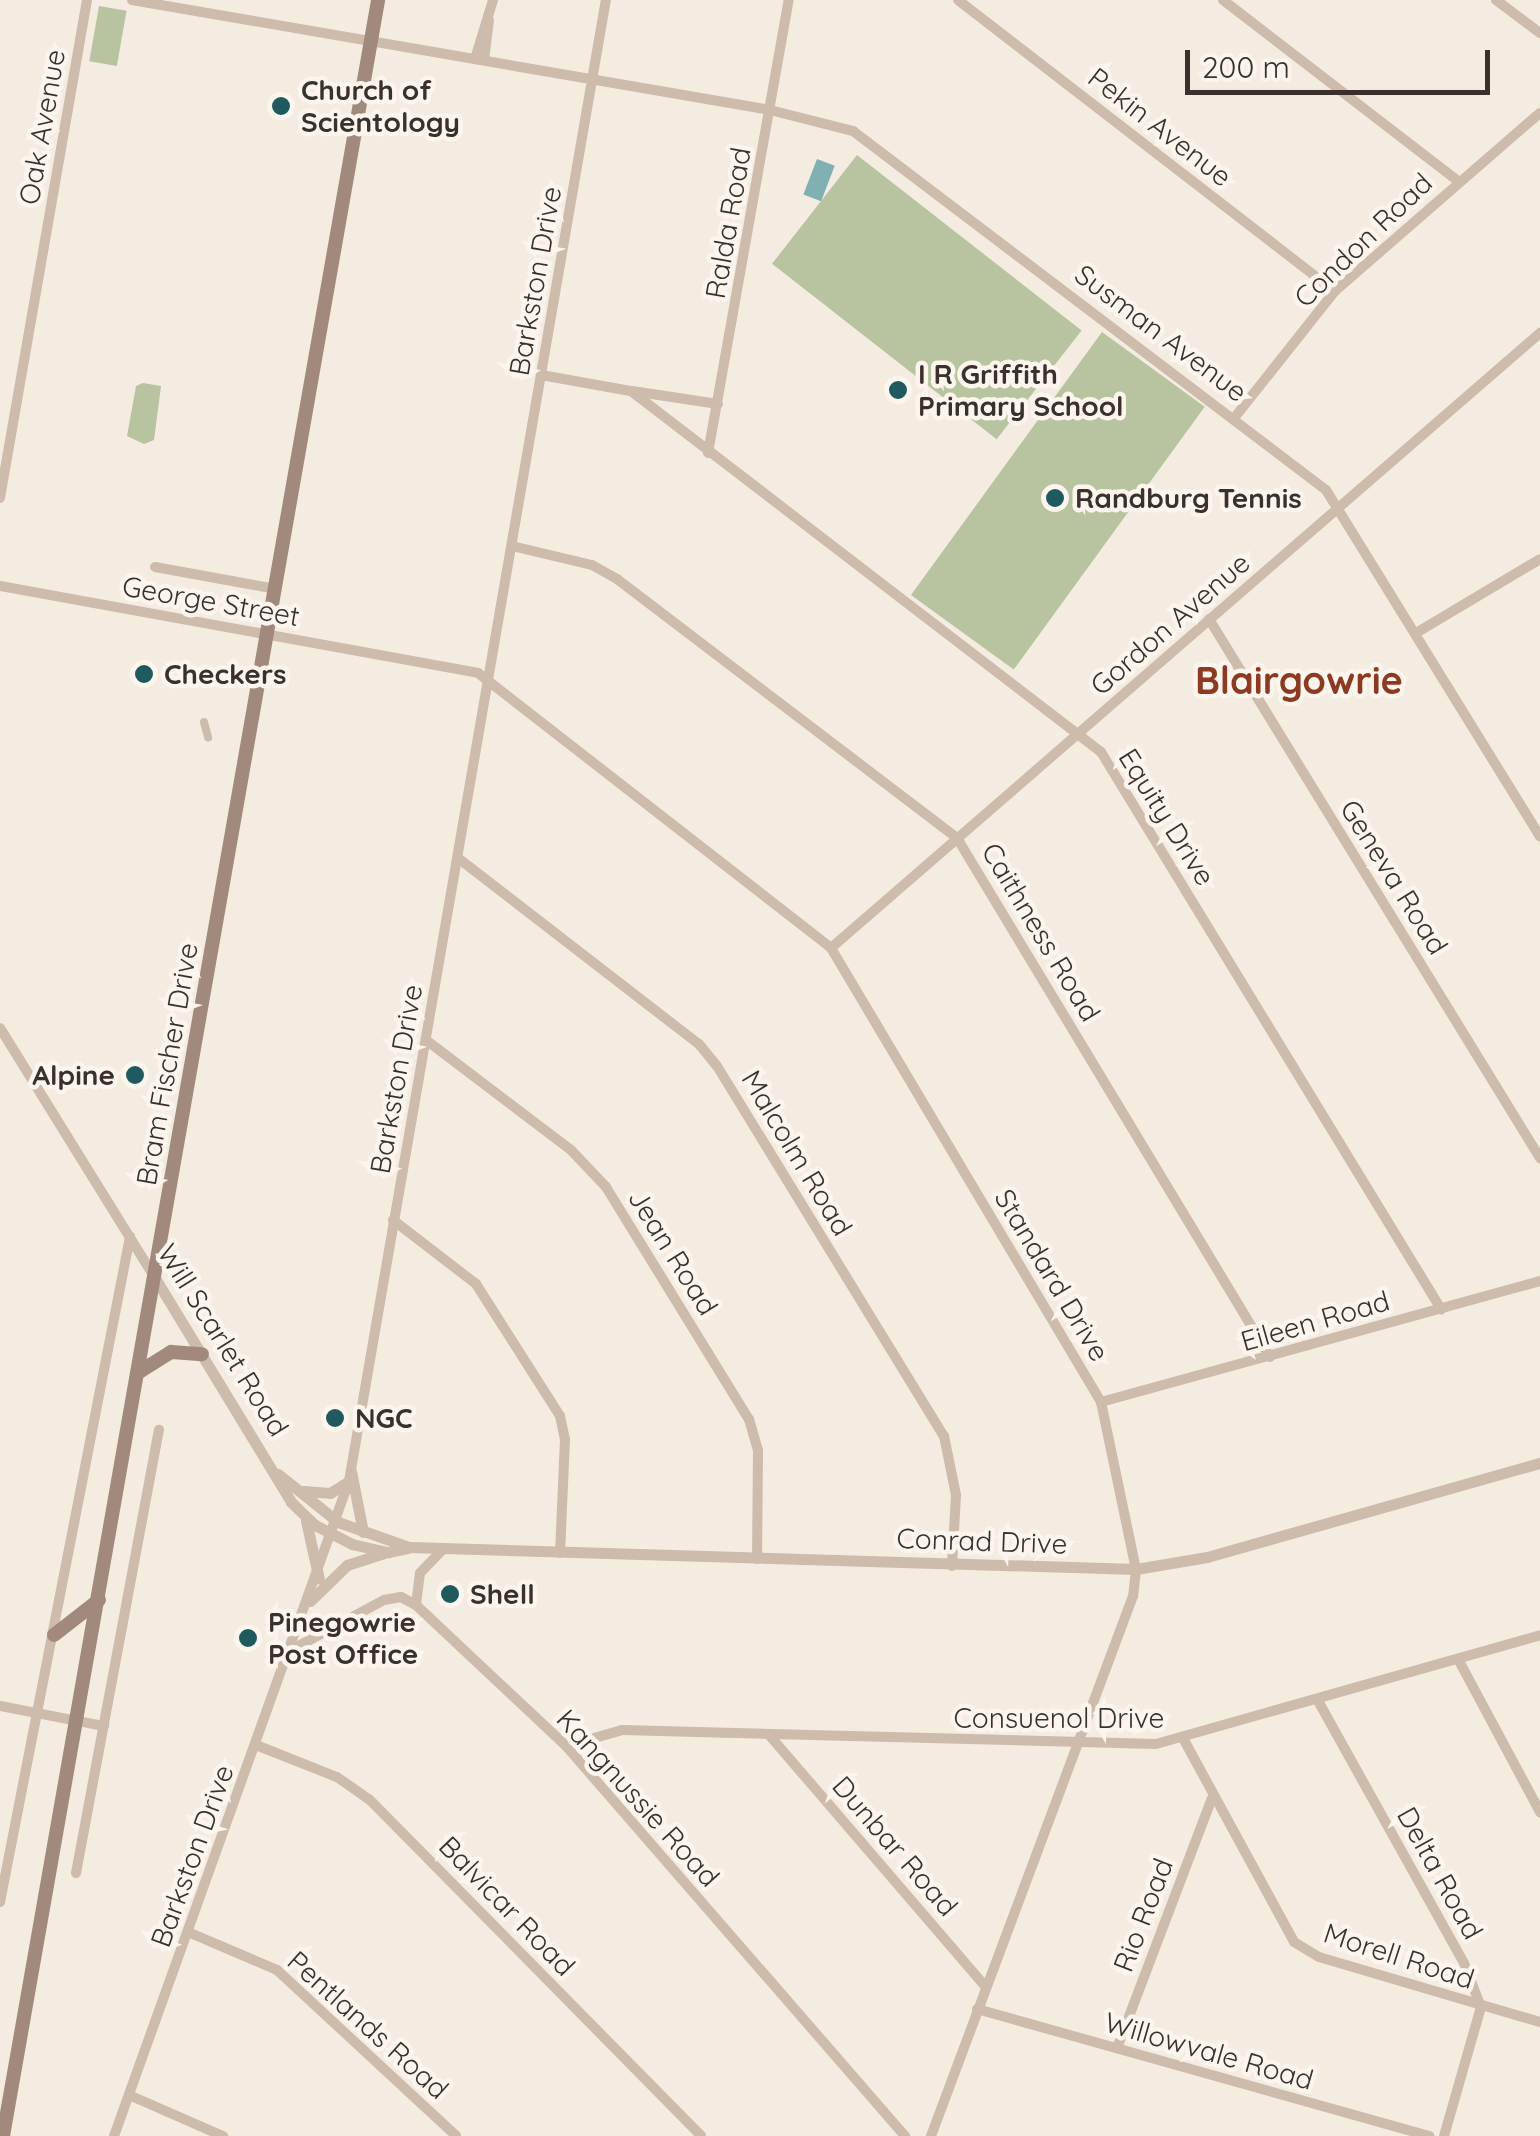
<!DOCTYPE html>
<style>
body{margin:0}
#map{position:relative;width:1540px;height:2136px;overflow:hidden;background:#f4ebe1;font-family:Quicksand,sans-serif}
div>[style]{position:absolute}
.green>*{inset:0;background:#b8c4a0;transform-origin:0 0}
.water>*{inset:0;background:#7fb0b2;transform-origin:0 0}
.pedestrian>*{height:8px;margin:-4px;padding:0 4px;transform-origin:4px;border-radius:4px;background:#cdbbac}
.minor>*{height:10px;margin:-5px;padding:0 5px;transform-origin:5px;border-radius:5px;background:#cdbbac}
.tertiary>*{height:11px;margin:-5.5px;padding:0 5.5px;transform-origin:5.5px;border-radius:5.5px;background:#cdbbac}
.secondary>*{height:14px;margin:-7px;padding:0 7px;transform-origin:7px;border-radius:7px;background:#a18a7d}
.dots>*{width:28px;height:28px;translate:-50% -50%;box-sizing:border-box;border:5px solid #fbf5ee;border-radius:50%}
span{translate:-50% -50%;white-space:nowrap;text-align:center;line-height:1.15;-webkit-text-stroke:9px #fbf5ee;paint-order:stroke}
.poi-label{font-size:28px;color:#3b302b;font-weight:700}
.left{translate:0 -50%;text-align:left}
.right{translate:-100% -50%;text-align:right}
.street-label{font-size:28px;color:#3b302b}
.district-label{font-size:38px;color:#8c3b22;font-weight:700}
.scale{position:absolute;left:1185px;top:50px;width:305px;height:45px;box-sizing:border-box;border:5px solid #3b302b;border-top:0;padding-left:12px;font-size:30px;line-height:35px;white-space:nowrap;color:#3b302b;-webkit-text-stroke:8px #fbf5ee;paint-order:stroke}
</style>
<div id="map">
<div class="green">
<div style="left:99px;top:6px;width:28px;height:56px;rotate:10deg"></div>
<div style="left:857px;top:155px;width:285px;height:138px;rotate:38deg"></div>
<div style="left:1102px;top:332px;width:127px;height:325px;rotate:36deg"></div>
<div style="clip-path:polygon(143px 383px,161px 386px,154px 440px,144px 444px,127px 436px,136px 386px)"></div>
</div>
<div class="water">
<div style="left:817px;top:159px;width:19px;height:38px;rotate:21deg"></div>
</div>
<div class="pedestrian">
<div style="left:204px;top:722px;width:16px;rotate:75deg"></div>
</div>
<div class="minor">
<div style="left:132px;top:0;width:647px;rotate:9.78deg"></div>
<div style="left:770px;top:110px;width:86px;rotate:14.2deg"></div>
<div style="left:853px;top:131px;width:594px;rotate:37.2deg"></div>
<div style="left:1326px;top:490px;width:407px;rotate:58.3deg"></div>
<div style="left:958px;top:0;width:476px;rotate:37.7deg"></div>
<div style="left:1223px;top:0;width:297px;rotate:37.6deg"></div>
<div style="left:1496px;top:0;width:55px;rotate:36.9deg"></div>
<div style="left:475px;top:59px;width:62px;rotate:-73deg"></div>
<div style="left:484px;top:60px;width:40px;rotate:-82.9deg"></div>
<div style="left:541px;top:375px;width:91px;rotate:10.1deg"></div>
<div style="left:631px;top:391px;width:593px;rotate:37.53deg"></div>
<div style="left:1101px;top:752px;width:653px;rotate:58.6deg"></div>
<div style="left:632px;top:391px;width:87px;rotate:8.6deg"></div>
<div style="left:1235px;top:417px;width:161px;rotate:-51.6deg"></div>
<div style="left:1335px;top:291px;width:271px;rotate:-41deg"></div>
<div style="left:708px;top:453px;width:460px;rotate:-79.9deg"></div>
<div style="left:0;top:498px;width:506px;rotate:-80.09deg"></div>
<div style="left:512px;top:546px;width:82px;rotate:13.4deg"></div>
<div style="left:592px;top:565px;width:29px;rotate:29deg"></div>
<div style="left:617px;top:579px;width:427px;rotate:37.3deg"></div>
<div style="left:957px;top:838px;width:606px;rotate:58.91deg"></div>
<div style="left:155px;top:567px;width:123px;rotate:10.3deg"></div>
<div style="left:0;top:586px;width:486px;rotate:10.3deg"></div>
<div style="left:478px;top:673px;width:447px;rotate:37.9deg"></div>
<div style="left:831px;top:948px;width:528px;rotate:59.26deg"></div>
<div style="left:1101px;top:1402px;width:171px;rotate:78.2deg"></div>
<div style="left:1136px;top:1569px;width:27px;rotate:96deg"></div>
<div style="left:1133px;top:1596px;width:577px;rotate:110.51deg"></div>
<div style="left:1209px;top:619px;width:633px;rotate:58.45deg"></div>
<div style="left:1416px;top:633px;width:144px;rotate:-30.8deg"></div>
<div style="left:458px;top:858px;width:304px;rotate:37.7deg"></div>
<div style="left:699px;top:1044px;width:28px;rotate:51deg"></div>
<div style="left:717px;top:1066px;width:434px;rotate:58.5deg"></div>
<div style="left:944px;top:1436px;width:60px;rotate:78.5deg"></div>
<div style="left:956px;top:1495px;width:71px;rotate:93.2deg"></div>
<div style="left:831px;top:948px;width:939px;rotate:-40.94deg"></div>
<div style="left:0;top:1028px;width:294px;rotate:58.2deg"></div>
<div style="left:426px;top:1040px;width:182px;rotate:37.2deg"></div>
<div style="left:571px;top:1150px;width:51px;rotate:46.6deg"></div>
<div style="left:606px;top:1187px;width:273px;rotate:58.4deg"></div>
<div style="left:749px;top:1419px;width:32px;rotate:74deg"></div>
<div style="left:758px;top:1450px;width:109px;rotate:90.5deg"></div>
<div style="left:393px;top:1220px;width:105px;rotate:37.6deg"></div>
<div style="left:476px;top:1284px;width:156px;rotate:57.5deg"></div>
<div style="left:560px;top:1416px;width:24px;rotate:78deg"></div>
<div style="left:565px;top:1439px;width:114px;rotate:92.5deg"></div>
<div style="left:1101px;top:1402px;width:455px;rotate:-15.4deg"></div>
<div style="left:416px;top:1605px;width:32px;rotate:-83deg"></div>
<div style="left:420px;top:1573px;width:33px;rotate:-46deg"></div>
<div style="left:293px;top:1649px;width:103px;rotate:-28.3deg"></div>
<div style="left:384px;top:1600px;width:17px;rotate:-10deg"></div>
<div style="left:401px;top:1597px;width:17px;rotate:28deg"></div>
<div style="left:416px;top:1605px;width:206px;rotate:43.2deg"></div>
<div style="left:566px;top:1746px;width:517px;rotate:49deg"></div>
<div style="left:1458px;top:1659px;width:174px;rotate:61.8deg"></div>
<div style="left:1317px;top:1699px;width:302px;rotate:60.9deg"></div>
<div style="left:1464px;top:1963px;width:47px;rotate:68.9deg"></div>
<div style="left:1481px;top:2007px;width:134px;rotate:106deg"></div>
<div style="left:0;top:1706px;width:106px;rotate:10.9deg"></div>
<div style="left:770px;top:1736px;width:330px;rotate:49.3deg"></div>
<div style="left:1184px;top:1740px;width:230px;rotate:61.4deg"></div>
<div style="left:1294px;top:1942px;width:29px;rotate:31deg"></div>
<div style="left:1319px;top:1957px;width:230px;rotate:16.4deg"></div>
<div style="left:256px;top:1745px;width:87px;rotate:21.6deg"></div>
<div style="left:337px;top:1777px;width:39px;rotate:35deg"></div>
<div style="left:369px;top:1799px;width:473px;rotate:45.4deg"></div>
<div style="left:566px;top:1746px;width:58px;rotate:-15.9deg"></div>
<div style="left:622px;top:1730px;width:534px;rotate:1.5deg"></div>
<div style="left:1156px;top:1744px;width:399px;rotate:-15.8deg"></div>
<div style="left:76px;top:1873px;width:451px;rotate:-79.4deg"></div>
<div style="left:0;top:1902px;width:678px;rotate:-78.94deg"></div>
<div style="left:188px;top:1932px;width:97px;rotate:23.1deg"></div>
<div style="left:277px;top:1970px;width:244px;rotate:42.8deg"></div>
<div style="left:977px;top:2009px;width:470px;rotate:15.7deg"></div>
<div style="left:1117px;top:2048px;width:267px;rotate:-69.2deg"></div>
<div style="left:129px;top:2095px;width:103px;rotate:23.6deg"></div>
<div style="left:114px;top:2136px;width:696px;rotate:-70.26deg"></div>
<div style="left:349px;top:1481px;width:1503px;rotate:-80.16deg"></div>
</div>
<div class="tertiary">
<div style="left:155px;top:1278px;width:262px;rotate:58.7deg"></div>
<div style="left:291px;top:1502px;width:33px;rotate:44deg"></div>
<div style="left:315px;top:1525px;width:42px;rotate:27.2deg"></div>
<div style="left:352px;top:1544px;width:37px;rotate:13deg"></div>
<div style="left:388px;top:1552px;width:20px;rotate:-11deg"></div>
<div style="left:351px;top:1471px;width:62px;rotate:78.9deg"></div>
<div style="left:278px;top:1474px;width:77px;rotate:38.7deg"></div>
<div style="left:338px;top:1522px;width:75px;rotate:19.4deg"></div>
<div style="left:409px;top:1547px;width:727px;rotate:1.73deg"></div>
<div style="left:1136px;top:1569px;width:72px;rotate:-9.6deg"></div>
<div style="left:1207px;top:1557px;width:346px;rotate:-15.8deg"></div>
<div style="left:303px;top:1491px;width:27px;rotate:4deg"></div>
<div style="left:330px;top:1493px;width:22px;rotate:-32deg"></div>
<div style="left:306px;top:1521px;width:59px;rotate:77.4deg"></div>
<div style="left:310px;top:1601px;width:52px;rotate:-44.2deg"></div>
<div style="left:347px;top:1565px;width:39px;rotate:-18deg"></div>
</div>
<div class="secondary">
<div style="left:139px;top:1372px;width:38px;rotate:-32deg"></div>
<div style="left:171px;top:1352px;width:31px;rotate:4deg"></div>
<div style="left:54px;top:1635px;width:57px;rotate:-37.9deg"></div>
<div style="left:3px;top:2136px;width:2169px;rotate:-80.04deg"></div>
</div>
<div class="dots">
<div style="left:281px;top:106px;background:#1f5a5e"></div>
<div style="left:898px;top:390px;background:#1f5a5e"></div>
<div style="left:1055px;top:498px;background:#1f5a5e"></div>
<div style="left:144px;top:674px;background:#1f5a5e"></div>
<div style="left:135px;top:1075px;background:#1f5a5e"></div>
<div style="left:335px;top:1418px;background:#1f5a5e"></div>
<div style="left:450px;top:1594px;background:#1f5a5e"></div>
<div style="left:248px;top:1638px;background:#1f5a5e"></div>
</div>
<div class="poi-label">
<span class="left" style="left:301px;top:106px">Church of<br>Scientology</span>
<span class="left" style="left:918px;top:390px">I R Griffith<br>Primary School</span>
<span class="left" style="left:1075px;top:498px">Randburg Tennis</span>
<span class="left" style="left:164px;top:674px">Checkers</span>
<span class="right" style="left:115px;top:1075px">Alpine</span>
<span class="left" style="left:355px;top:1418px">NGC</span>
<span class="left" style="left:470px;top:1594px">Shell</span>
<span class="left" style="left:268px;top:1638px">Pinegowrie<br>Post Office</span>
</div>
<div class="street-label">
<span style="left:42px;top:127px;rotate:-80deg">Oak Avenue</span>
<span style="left:1160px;top:127px;rotate:38deg">Pekin Avenue</span>
<span style="left:728px;top:223px;rotate:-80deg">Ralda Road</span>
<span style="left:1363px;top:240px;rotate:-44deg">Condon Road</span>
<span style="left:535px;top:281px;rotate:-80deg">Barkston Drive</span>
<span style="left:1161px;top:333px;rotate:37deg">Susman Avenue</span>
<span style="left:211px;top:601px;rotate:10deg">George Street</span>
<span style="left:1170px;top:624px;rotate:-41deg">Gordon Avenue</span>
<span style="left:1167px;top:817px;rotate:58deg">Equity Drive</span>
<span style="left:1394px;top:877px;rotate:58deg">Geneva Road</span>
<span style="left:1041px;top:932px;rotate:59deg">Caithness Road</span>
<span style="left:167px;top:1064px;rotate:-80deg">Bram Fischer Drive</span>
<span style="left:396px;top:1079px;rotate:-80deg">Barkston Drive</span>
<span style="left:797px;top:1153px;rotate:59deg">Malcolm Road</span>
<span style="left:673px;top:1252px;rotate:58deg">Jean Road</span>
<span style="left:1052px;top:1275px;rotate:59deg">Standard Drive</span>
<span style="left:1315px;top:1321px;rotate:-16deg">Eileen Road</span>
<span style="left:223px;top:1340px;rotate:58deg">Will Scarlet Road</span>
<span style="left:982px;top:1541px;rotate:2deg">Conrad Drive</span>
<span style="left:1059px;top:1718px">Consuenol Drive</span>
<span style="left:638px;top:1798px;rotate:48deg">Kangnussie Road</span>
<span style="left:895px;top:1846px;rotate:49deg">Dunbar Road</span>
<span style="left:192px;top:1856px;rotate:-70deg">Barkston Drive</span>
<span style="left:1440px;top:1873px;rotate:61deg">Delta Road</span>
<span style="left:507px;top:1906px;rotate:46deg">Balvicar Road</span>
<span style="left:1143px;top:1915px;rotate:-69deg">Rio Road</span>
<span style="left:1399px;top:1956px;rotate:18deg">Morell Road</span>
<span style="left:368px;top:2025px;rotate:42deg">Pentlands Road</span>
<span style="left:1209px;top:2051px;rotate:16deg">Willowvale Road</span>
</div>
<div class="district-label">
<span style="left:1299px;top:681px">Blairgowrie</span>
</div>
<div class="scale">200 m</div>
</div>
